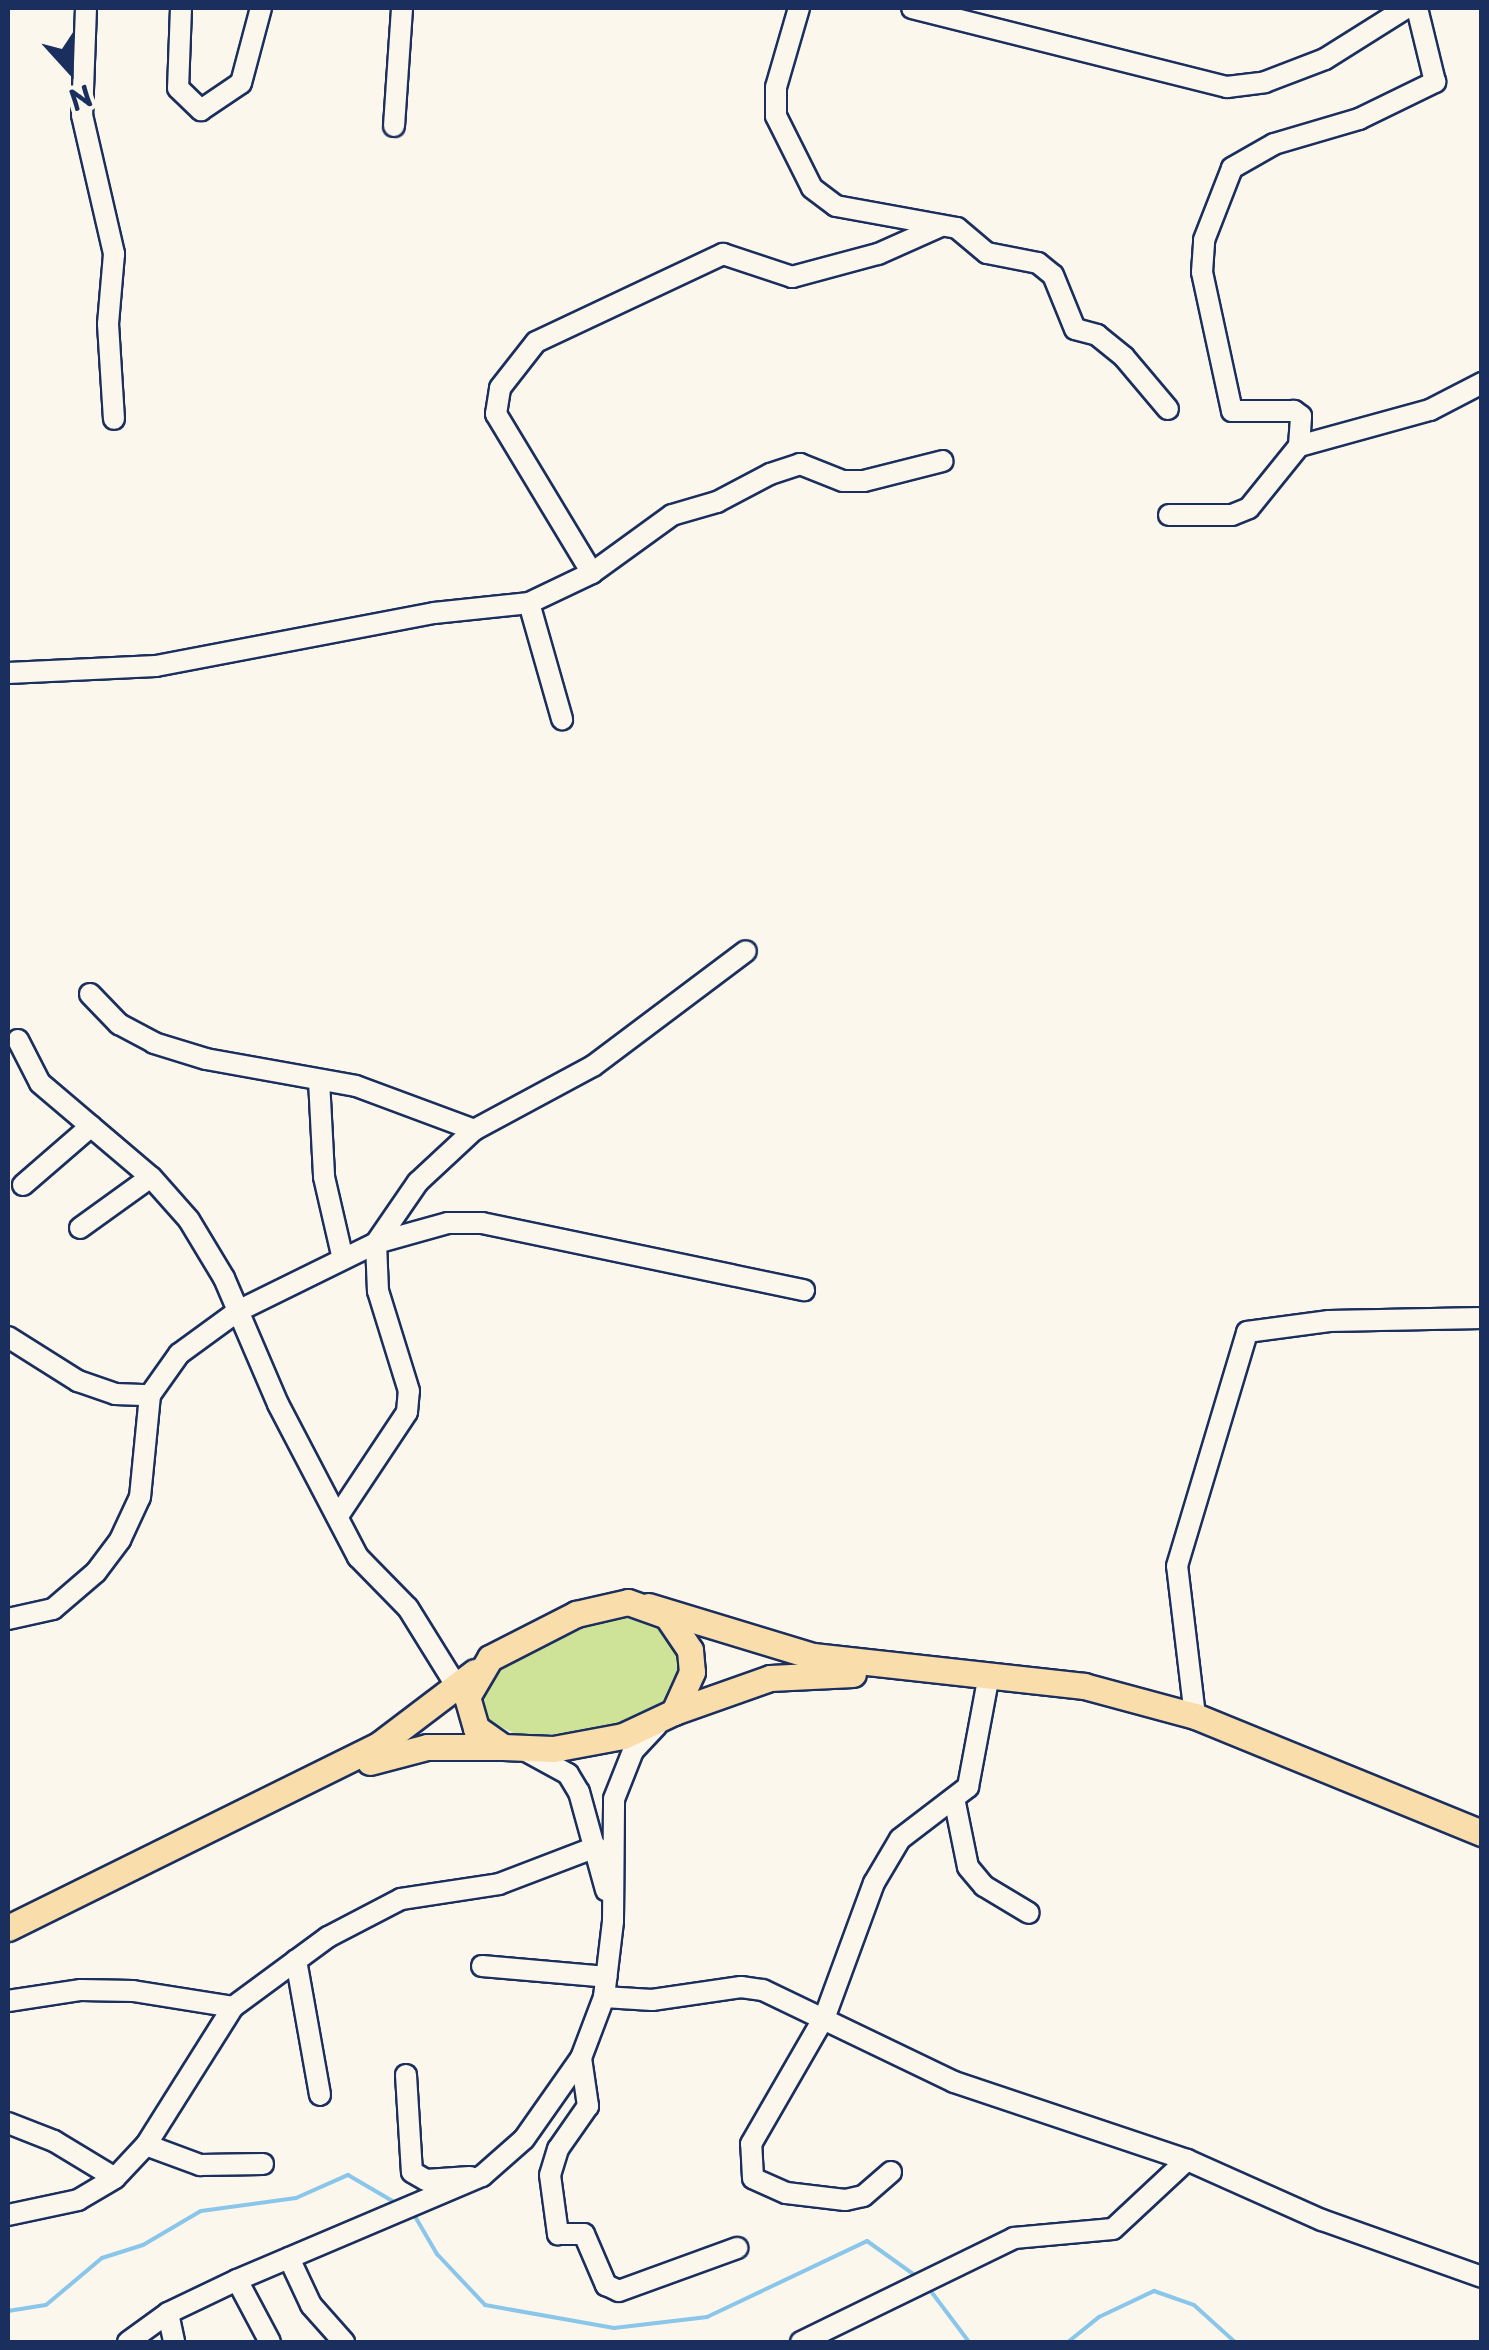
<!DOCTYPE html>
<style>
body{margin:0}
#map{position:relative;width:1489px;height:2350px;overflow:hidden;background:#fbf7ec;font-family:"Playpen Sans",sans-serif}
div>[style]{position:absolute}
.green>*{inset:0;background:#cfe398}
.stream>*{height:4px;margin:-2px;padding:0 2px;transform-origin:2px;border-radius:2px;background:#8ac6ea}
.roads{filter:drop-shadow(2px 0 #1b2f5e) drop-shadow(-2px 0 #1b2f5e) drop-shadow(0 2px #1b2f5e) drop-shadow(0 -2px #1b2f5e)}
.minor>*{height:20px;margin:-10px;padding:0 10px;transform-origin:10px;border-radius:10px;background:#fbf7ec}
.major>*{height:25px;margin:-12.5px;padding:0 12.5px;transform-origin:12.5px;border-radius:12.5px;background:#f9ddab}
span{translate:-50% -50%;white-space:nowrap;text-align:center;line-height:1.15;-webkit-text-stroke:10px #fbf7ec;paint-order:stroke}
.frame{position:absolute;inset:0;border:10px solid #1b2f5e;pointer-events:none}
.north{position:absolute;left:20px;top:20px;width:100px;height:100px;-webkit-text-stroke:8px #fbf7ec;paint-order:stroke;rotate:159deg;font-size:28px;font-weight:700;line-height:40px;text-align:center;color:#1b2f5e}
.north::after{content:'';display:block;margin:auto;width:35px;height:45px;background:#1b2f5e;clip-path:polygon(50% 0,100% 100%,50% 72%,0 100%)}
</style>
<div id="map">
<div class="green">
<div style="clip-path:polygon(630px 1611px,663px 1625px,680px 1655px,677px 1690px,653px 1717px,589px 1732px,519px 1736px,480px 1716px,480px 1685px,498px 1663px,560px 1629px)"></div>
</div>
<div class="stream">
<div style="left:413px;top:2213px;width:48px;rotate:59.7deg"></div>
<div style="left:437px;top:2254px;width:70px;rotate:46.7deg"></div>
<div style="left:485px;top:2305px;width:131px;rotate:10.1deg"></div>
<div style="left:614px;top:2328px;width:94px;rotate:-6.7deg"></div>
<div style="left:707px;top:2317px;width:177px;rotate:-25.4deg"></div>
<div style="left:867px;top:2241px;width:60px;rotate:35.5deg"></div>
<div style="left:927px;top:2286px;width:70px;rotate:53.1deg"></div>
<div style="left:8px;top:2311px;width:38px;rotate:-9deg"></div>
<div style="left:46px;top:2305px;width:73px;rotate:-40deg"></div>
<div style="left:102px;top:2258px;width:43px;rotate:-17.6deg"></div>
<div style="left:143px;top:2245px;width:67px;rotate:-30.4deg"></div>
<div style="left:201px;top:2211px;width:96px;rotate:-7.8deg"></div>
<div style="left:296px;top:2198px;width:57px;rotate:-23.9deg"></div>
<div style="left:348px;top:2175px;width:56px;rotate:30.3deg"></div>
<div style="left:1068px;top:2342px;width:40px;rotate:-39deg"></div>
<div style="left:1099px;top:2317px;width:61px;rotate:-25.3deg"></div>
<div style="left:1154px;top:2291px;width:42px;rotate:19.3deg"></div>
<div style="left:1194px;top:2305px;width:55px;rotate:42.1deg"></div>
</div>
<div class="roads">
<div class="minor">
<div style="left:86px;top:8px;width:107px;rotate:92.1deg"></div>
<div style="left:82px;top:115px;width:143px;rotate:77deg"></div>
<div style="left:114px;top:254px;width:70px;rotate:94.9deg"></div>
<div style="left:108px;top:324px;width:95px;rotate:86.4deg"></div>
<div style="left:181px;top:8px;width:80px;rotate:92.1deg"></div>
<div style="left:178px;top:88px;width:32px;rotate:44deg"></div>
<div style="left:201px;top:110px;width:48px;rotate:-34deg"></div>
<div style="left:241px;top:83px;width:78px;rotate:-75.1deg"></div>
<div style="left:799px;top:8px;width:82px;rotate:106.2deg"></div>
<div style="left:776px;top:87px;width:29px;rotate:90deg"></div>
<div style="left:776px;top:116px;width:80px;rotate:63.4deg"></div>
<div style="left:812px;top:188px;width:30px;rotate:37deg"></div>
<div style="left:836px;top:206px;width:123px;rotate:10.3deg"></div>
<div style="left:957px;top:228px;width:39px;rotate:40deg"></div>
<div style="left:987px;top:253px;width:52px;rotate:11.1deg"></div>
<div style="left:1038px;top:263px;width:19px;rotate:39deg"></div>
<div style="left:1053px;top:275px;width:58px;rotate:67.8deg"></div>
<div style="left:1075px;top:329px;width:23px;rotate:15deg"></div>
<div style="left:1097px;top:335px;width:35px;rotate:39deg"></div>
<div style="left:1124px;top:357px;width:68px;rotate:49.8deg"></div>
<div style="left:912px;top:8px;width:325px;rotate:14.1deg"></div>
<div style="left:1227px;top:87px;width:38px;rotate:-7deg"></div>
<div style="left:1265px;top:82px;width:64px;rotate:-21deg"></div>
<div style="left:1325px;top:59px;width:96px;rotate:-32.2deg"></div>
<div style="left:394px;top:126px;width:118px;rotate:-86.1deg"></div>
<div style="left:1299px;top:446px;width:30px;rotate:-86deg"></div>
<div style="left:1301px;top:416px;width:9px;rotate:-144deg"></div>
<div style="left:1294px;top:411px;width:62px;rotate:180deg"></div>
<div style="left:1232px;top:411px;width:142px;rotate:-102.2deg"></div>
<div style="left:1202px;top:272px;width:32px;rotate:-86deg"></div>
<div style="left:1204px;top:240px;width:77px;rotate:-68.7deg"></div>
<div style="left:1232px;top:168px;width:48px;rotate:-29.7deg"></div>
<div style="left:1274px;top:144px;width:89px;rotate:-16.4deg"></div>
<div style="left:1359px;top:119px;width:85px;rotate:-26deg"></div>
<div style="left:1435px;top:82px;width:76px;rotate:-103.7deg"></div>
<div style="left:1169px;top:515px;width:63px"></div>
<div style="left:1232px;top:515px;width:18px;rotate:-22deg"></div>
<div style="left:1249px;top:508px;width:80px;rotate:-51.1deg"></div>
<div style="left:1299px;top:446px;width:136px;rotate:-15.4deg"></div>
<div style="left:1430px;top:410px;width:59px;rotate:-27.4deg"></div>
<div style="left:592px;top:573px;width:186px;rotate:-121.1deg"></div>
<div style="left:496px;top:414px;width:26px;rotate:-81deg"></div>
<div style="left:500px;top:388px;width:58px;rotate:-52deg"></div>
<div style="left:536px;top:342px;width:207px;rotate:-25.2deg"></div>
<div style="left:723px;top:254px;width:73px;rotate:18.4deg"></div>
<div style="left:792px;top:277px;width:89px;rotate:-15deg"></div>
<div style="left:878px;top:254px;width:69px;rotate:-24deg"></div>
<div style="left:529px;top:603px;width:121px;rotate:74.1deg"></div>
<div style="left:8px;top:673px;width:148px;rotate:-2.7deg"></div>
<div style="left:156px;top:666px;width:283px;rotate:-10.8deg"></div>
<div style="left:434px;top:613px;width:96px;rotate:-6deg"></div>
<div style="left:529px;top:603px;width:70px;rotate:-25.5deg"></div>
<div style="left:592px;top:573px;width:99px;rotate:-35.9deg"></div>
<div style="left:672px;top:515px;width:47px;rotate:-16.1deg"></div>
<div style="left:717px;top:502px;width:60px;rotate:-27.8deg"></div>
<div style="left:770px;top:474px;width:32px;rotate:-18deg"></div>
<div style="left:800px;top:464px;width:46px;rotate:21.6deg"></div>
<div style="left:843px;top:481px;width:21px"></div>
<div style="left:864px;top:481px;width:81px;rotate:-14.2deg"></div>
<div style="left:90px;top:994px;width:42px;rotate:46deg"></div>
<div style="left:119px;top:1024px;width:40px;rotate:28deg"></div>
<div style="left:154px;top:1043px;width:54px;rotate:17.1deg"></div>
<div style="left:206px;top:1059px;width:152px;rotate:10.2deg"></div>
<div style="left:356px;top:1086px;width:126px;rotate:20.4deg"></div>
<div style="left:18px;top:1040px;width:48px;rotate:62.9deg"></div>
<div style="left:40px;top:1083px;width:145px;rotate:40.3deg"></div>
<div style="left:151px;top:1177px;width:57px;rotate:48.5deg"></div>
<div style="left:189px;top:1220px;width:68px;rotate:58.9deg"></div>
<div style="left:224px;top:1278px;width:137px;rotate:66.8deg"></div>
<div style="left:278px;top:1404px;width:173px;rotate:62.4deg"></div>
<div style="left:358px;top:1557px;width:71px;rotate:45.6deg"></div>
<div style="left:408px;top:1608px;width:93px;rotate:58.2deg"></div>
<div style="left:319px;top:1080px;width:97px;rotate:87deg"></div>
<div style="left:324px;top:1177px;width:84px;rotate:77deg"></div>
<div style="left:23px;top:1185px;width:90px;rotate:-40.9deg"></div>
<div style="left:80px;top:1228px;width:87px;rotate:-35.7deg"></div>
<div style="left:8px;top:1337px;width:83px;rotate:32.2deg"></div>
<div style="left:78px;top:1381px;width:39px;rotate:19deg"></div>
<div style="left:115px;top:1394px;width:35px;rotate:2deg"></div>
<div style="left:340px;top:1513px;width:121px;rotate:-56.4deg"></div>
<div style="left:407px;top:1412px;width:21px;rotate:-85deg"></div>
<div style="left:409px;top:1391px;width:105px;rotate:-107.2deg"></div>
<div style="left:378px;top:1291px;width:48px;rotate:-92.4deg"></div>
<div style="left:376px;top:1243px;width:74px;rotate:-55.5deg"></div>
<div style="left:418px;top:1182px;width:76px;rotate:-42.9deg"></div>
<div style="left:474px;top:1130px;width:135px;rotate:-28.3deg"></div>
<div style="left:593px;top:1066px;width:191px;rotate:-36.9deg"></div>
<div style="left:8px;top:1619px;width:46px;rotate:-12.5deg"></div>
<div style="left:53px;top:1609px;width:57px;rotate:-40.7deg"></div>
<div style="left:96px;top:1572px;width:40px;rotate:-53deg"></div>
<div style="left:120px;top:1540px;width:47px;rotate:-65.1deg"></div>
<div style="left:140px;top:1497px;width:102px;rotate:-84.4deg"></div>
<div style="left:150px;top:1395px;width:50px;rotate:-54.7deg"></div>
<div style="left:179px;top:1354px;width:73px;rotate:-36.1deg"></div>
<div style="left:238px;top:1311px;width:154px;rotate:-26.2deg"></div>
<div style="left:376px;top:1243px;width:75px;rotate:-15.5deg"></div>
<div style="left:448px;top:1223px;width:34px"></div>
<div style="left:482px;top:1223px;width:329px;rotate:11.8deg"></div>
<div style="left:1195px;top:1716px;width:151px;rotate:-96.8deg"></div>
<div style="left:1177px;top:1566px;width:244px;rotate:-73.3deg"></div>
<div style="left:1247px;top:1332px;width:83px;rotate:-7.6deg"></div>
<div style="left:1329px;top:1321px;width:153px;rotate:-1.1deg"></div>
<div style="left:526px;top:1751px;width:48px;rotate:28.7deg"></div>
<div style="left:568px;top:1774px;width:21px;rotate:59deg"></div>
<div style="left:579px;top:1792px;width:102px;rotate:74.6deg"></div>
<div style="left:955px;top:1803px;width:65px;rotate:78.5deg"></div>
<div style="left:968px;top:1867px;width:25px;rotate:50deg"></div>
<div style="left:984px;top:1886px;width:52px;rotate:31deg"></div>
<div style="left:296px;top:1960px;width:137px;rotate:79.9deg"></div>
<div style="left:482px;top:1966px;width:125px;rotate:5deg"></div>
<div style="left:604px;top:1997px;width:48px;rotate:3.6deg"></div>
<div style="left:652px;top:2000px;width:90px;rotate:-8.3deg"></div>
<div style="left:741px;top:1987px;width:22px;rotate:8deg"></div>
<div style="left:763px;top:1990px;width:212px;rotate:25.7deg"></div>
<div style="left:954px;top:2082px;width:246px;rotate:18.5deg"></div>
<div style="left:1187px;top:2160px;width:148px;rotate:24deg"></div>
<div style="left:1322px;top:2220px;width:170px;rotate:19.6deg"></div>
<div style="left:8px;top:2001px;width:74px;rotate:-8.6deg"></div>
<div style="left:81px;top:1990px;width:52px;rotate:1.1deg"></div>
<div style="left:133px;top:1991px;width:101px;rotate:9.1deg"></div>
<div style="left:581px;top:2058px;width:49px;rotate:81.7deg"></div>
<div style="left:588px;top:2106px;width:52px;rotate:124.9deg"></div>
<div style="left:558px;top:2149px;width:27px;rotate:107deg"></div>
<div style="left:550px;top:2175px;width:60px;rotate:82.3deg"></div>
<div style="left:558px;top:2234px;width:26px"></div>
<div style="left:584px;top:2234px;width:56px;rotate:66.7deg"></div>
<div style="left:606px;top:2285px;width:14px;rotate:25deg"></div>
<div style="left:619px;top:2291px;width:126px;rotate:-20deg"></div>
<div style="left:406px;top:2075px;width:97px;rotate:86.5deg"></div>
<div style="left:412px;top:2172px;width:16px;rotate:30deg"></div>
<div style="left:426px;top:2180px;width:44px;rotate:-3.9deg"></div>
<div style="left:8px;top:2123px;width:49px;rotate:21.4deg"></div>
<div style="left:54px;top:2141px;width:71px;rotate:31.2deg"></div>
<div style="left:146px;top:2145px;width:58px;rotate:20.3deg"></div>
<div style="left:200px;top:2165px;width:63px;rotate:-0.9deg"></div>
<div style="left:891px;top:2172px;width:37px;rotate:139deg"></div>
<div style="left:863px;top:2196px;width:18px;rotate:167deg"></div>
<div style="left:845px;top:2200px;width:59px;rotate:-173.2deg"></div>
<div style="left:786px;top:2193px;width:36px;rotate:-156deg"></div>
<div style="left:753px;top:2178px;width:34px;rotate:-93deg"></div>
<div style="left:751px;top:2144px;width:148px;rotate:-60deg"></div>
<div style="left:825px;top:2016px;width:142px;rotate:-69.8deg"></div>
<div style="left:874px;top:1883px;width:51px;rotate:-59.4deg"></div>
<div style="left:900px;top:1839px;width:86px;rotate:-37.4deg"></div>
<div style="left:968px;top:1787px;width:114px;rotate:-79.4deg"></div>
<div style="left:8px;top:2215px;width:72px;rotate:-12.1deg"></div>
<div style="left:78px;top:2200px;width:43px;rotate:-30.7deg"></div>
<div style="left:115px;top:2178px;width:45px;rotate:-46.8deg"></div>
<div style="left:146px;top:2145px;width:163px;rotate:-57.8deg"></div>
<div style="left:233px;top:2007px;width:118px;rotate:-36.4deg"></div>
<div style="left:328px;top:1937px;width:82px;rotate:-27.5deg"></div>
<div style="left:401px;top:1899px;width:99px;rotate:-8.7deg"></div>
<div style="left:499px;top:1884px;width:104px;rotate:-20.9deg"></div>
<div style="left:289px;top:2258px;width:52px;rotate:64.9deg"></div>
<div style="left:311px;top:2305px;width:50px;rotate:48.3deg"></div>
<div style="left:237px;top:2280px;width:70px;rotate:62deg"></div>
<div style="left:168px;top:2313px;width:30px;rotate:78deg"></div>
<div style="left:128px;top:2342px;width:49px;rotate:-35.9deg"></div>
<div style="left:168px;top:2313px;width:76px;rotate:-25.6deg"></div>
<div style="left:237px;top:2280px;width:266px;rotate:-23deg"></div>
<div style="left:482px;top:2176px;width:56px;rotate:-41.4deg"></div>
<div style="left:524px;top:2139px;width:99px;rotate:-54.9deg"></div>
<div style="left:581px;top:2058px;width:65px;rotate:-69.3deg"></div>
<div style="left:604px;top:1997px;width:77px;rotate:-83.2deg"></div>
<div style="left:613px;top:1921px;width:122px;rotate:-89.5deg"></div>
<div style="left:614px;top:1799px;width:52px;rotate:-68.4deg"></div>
<div style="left:633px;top:1751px;width:35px;rotate:-47deg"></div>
<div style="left:801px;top:2342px;width:237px;rotate:-26deg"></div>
<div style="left:1014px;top:2238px;width:99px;rotate:-5.2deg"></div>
<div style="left:1113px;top:2229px;width:101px;rotate:-43deg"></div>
</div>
<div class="major">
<div style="left:628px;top:1602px;width:41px;rotate:19.7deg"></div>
<div style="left:667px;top:1616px;width:41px;rotate:55.9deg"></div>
<div style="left:690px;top:1650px;width:22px;rotate:85deg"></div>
<div style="left:692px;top:1672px;width:44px;rotate:114.2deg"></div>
<div style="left:674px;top:1712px;width:56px;rotate:154.8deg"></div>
<div style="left:623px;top:1736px;width:71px;rotate:169.5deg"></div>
<div style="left:553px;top:1749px;width:50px;rotate:-177.7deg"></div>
<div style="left:503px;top:1747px;width:33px;rotate:-145deg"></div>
<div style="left:476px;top:1728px;width:32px;rotate:-106deg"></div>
<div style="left:467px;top:1697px;width:45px;rotate:-59.5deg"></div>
<div style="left:490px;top:1658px;width:97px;rotate:-27.1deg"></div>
<div style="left:576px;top:1614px;width:53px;rotate:-13deg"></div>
<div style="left:648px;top:1606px;width:172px;rotate:16.9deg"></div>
<div style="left:813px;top:1656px;width:273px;rotate:6.3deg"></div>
<div style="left:1084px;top:1686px;width:115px;rotate:15.1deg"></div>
<div style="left:1195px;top:1716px;width:310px;rotate:22.2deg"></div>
<div style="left:674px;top:1712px;width:102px;rotate:-19.5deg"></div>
<div style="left:770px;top:1678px;width:83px;rotate:-2.8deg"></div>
<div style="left:370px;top:1762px;width:59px;rotate:-14.7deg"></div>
<div style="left:427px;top:1747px;width:76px"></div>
<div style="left:8px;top:1928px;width:415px;rotate:-26.3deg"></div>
<div style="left:380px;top:1744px;width:119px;rotate:-37.2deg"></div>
</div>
</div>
<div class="frame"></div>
<div class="north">N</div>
</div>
